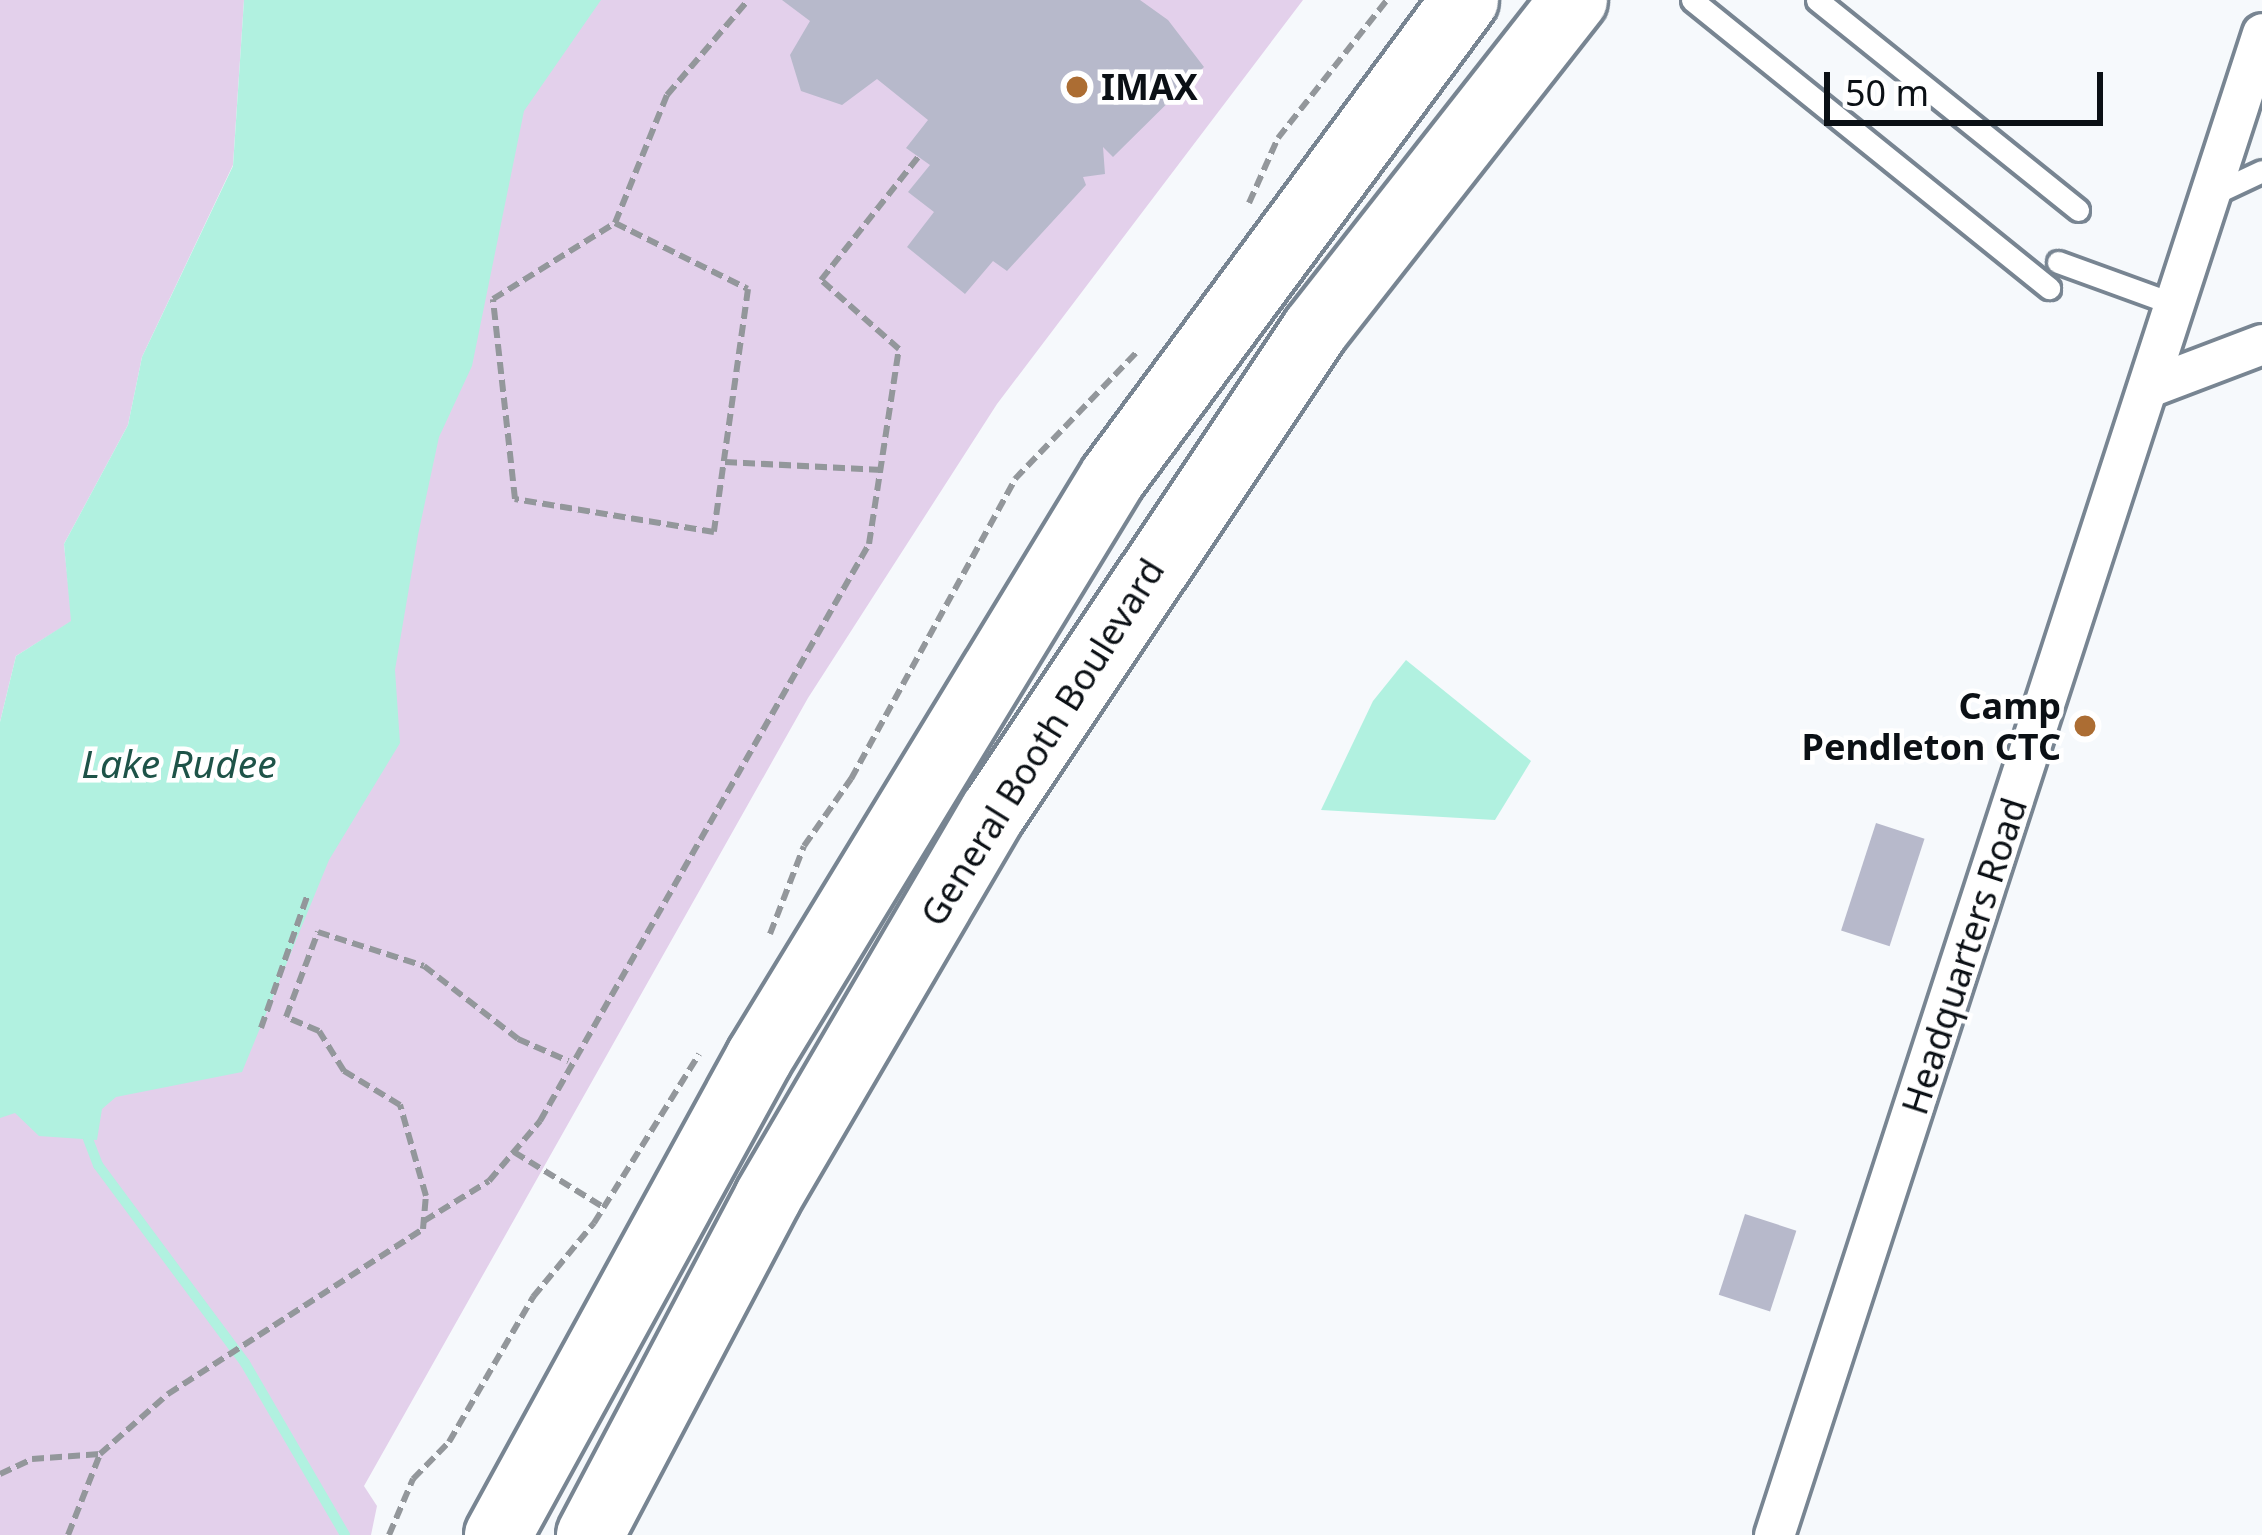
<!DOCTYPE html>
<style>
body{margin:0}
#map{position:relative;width:2262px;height:1535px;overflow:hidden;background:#f6f9fc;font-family:"Noto Sans",sans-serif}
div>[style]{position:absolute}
.green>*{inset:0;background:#e3d0eb}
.water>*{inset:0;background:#b1f1e0}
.stream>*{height:10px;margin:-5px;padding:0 5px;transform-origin:5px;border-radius:5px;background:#b1f1e0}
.building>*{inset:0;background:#b7b9cb;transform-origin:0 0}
.path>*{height:6px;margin-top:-3px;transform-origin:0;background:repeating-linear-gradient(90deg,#93979b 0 12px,transparent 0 18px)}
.roads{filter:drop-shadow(3px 0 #788592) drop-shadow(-3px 0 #788592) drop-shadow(0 3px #788592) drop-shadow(0 -3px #788592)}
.lane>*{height:21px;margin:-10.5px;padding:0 10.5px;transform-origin:10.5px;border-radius:10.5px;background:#fff}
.street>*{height:39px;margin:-19.5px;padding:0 19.5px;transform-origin:19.5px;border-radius:19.5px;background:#fff}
.highway>*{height:66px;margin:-33px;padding:0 33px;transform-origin:33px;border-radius:33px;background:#fff}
.dots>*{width:33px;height:33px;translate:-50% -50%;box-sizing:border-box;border:6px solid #fff;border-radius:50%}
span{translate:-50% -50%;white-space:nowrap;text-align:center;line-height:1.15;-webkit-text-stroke:9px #fff;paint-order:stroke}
.poi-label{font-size:36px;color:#0b1015;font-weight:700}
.left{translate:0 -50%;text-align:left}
.right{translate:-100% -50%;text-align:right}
.street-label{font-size:36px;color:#0b1015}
.water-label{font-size:39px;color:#1e5348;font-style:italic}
.scale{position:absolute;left:1824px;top:72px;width:279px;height:54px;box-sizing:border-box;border:6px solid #0b1015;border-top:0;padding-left:15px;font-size:36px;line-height:42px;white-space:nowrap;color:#0b1015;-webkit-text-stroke:9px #fff;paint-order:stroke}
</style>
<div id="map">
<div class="green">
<div style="clip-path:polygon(0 0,244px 0,233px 165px,142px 357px,128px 425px,64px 544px,72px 621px,16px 656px,0 722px)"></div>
<div style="clip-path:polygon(369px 0,1303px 0,997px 404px,808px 698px,364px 1486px,377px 1506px,371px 1535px,0 1535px,0 912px)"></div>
</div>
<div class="water">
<div style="clip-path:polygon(244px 0,601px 0,524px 111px,472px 366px,439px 437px,418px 535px,395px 670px,400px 743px,329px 860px,242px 1072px,116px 1097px,102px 1109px,97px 1140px,39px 1136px,15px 1113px,0 1118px,0 722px,16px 656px,71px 621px,64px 544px,128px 425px,142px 357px,233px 166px)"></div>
<div style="clip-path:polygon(1406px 660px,1531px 761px,1495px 820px,1321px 810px,1373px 701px)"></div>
</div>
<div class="stream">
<div style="left:88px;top:1139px;width:28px;rotate:69deg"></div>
<div style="left:98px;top:1165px;width:247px;rotate:53.4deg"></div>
<div style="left:245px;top:1363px;width:199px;rotate:59.8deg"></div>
</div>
<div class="building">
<div style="clip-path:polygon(782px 0,1140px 0,1168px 20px,1204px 67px,1113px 157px,1103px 147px,1105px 174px,1083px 177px,1086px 185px,1007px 271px,993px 261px,965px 294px,907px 247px,934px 212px,908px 192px,930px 165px,906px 148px,928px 120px,877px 79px,842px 105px,801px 91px,790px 55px,810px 21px)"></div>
<div style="left:1876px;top:823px;width:51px;height:113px;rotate:18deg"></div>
<div style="left:1745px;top:1214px;width:54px;height:85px;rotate:18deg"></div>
</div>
<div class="path">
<div style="left:1249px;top:203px;width:71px;rotate:-66deg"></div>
<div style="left:1278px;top:138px;width:176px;rotate:-51.7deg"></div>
<div style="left:615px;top:223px;width:148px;rotate:26.4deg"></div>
<div style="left:748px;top:289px;width:245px;rotate:98deg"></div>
<div style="left:714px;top:532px;width:202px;rotate:-170.6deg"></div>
<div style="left:515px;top:499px;width:201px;rotate:-96.3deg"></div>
<div style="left:493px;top:299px;width:144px;rotate:-31.9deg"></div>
<div style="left:615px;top:223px;width:138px;rotate:-67.9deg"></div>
<div style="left:667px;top:95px;width:125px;rotate:-49.5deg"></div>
<div style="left:725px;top:462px;width:157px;rotate:2.9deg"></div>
<div style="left:770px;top:934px;width:94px;rotate:-68.9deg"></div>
<div style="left:804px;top:846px;width:82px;rotate:-55deg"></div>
<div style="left:851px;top:779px;width:342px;rotate:-61.3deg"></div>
<div style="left:1015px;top:479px;width:176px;rotate:-46.2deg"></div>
<div style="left:261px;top:1028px;width:142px;rotate:-70.7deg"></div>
<div style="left:514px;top:1152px;width:105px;rotate:31.7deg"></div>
<div style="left:424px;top:1221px;width:76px;rotate:-31.6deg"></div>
<div style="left:489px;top:1181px;width:79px;rotate:-49.6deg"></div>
<div style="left:540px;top:1121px;width:664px;rotate:-60.31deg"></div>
<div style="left:869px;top:544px;width:197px;rotate:-81.3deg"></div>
<div style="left:899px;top:349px;width:104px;rotate:-138.5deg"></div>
<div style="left:821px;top:280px;width:157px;rotate:-51.7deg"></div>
<div style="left:0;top:1474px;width:35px;rotate:-25deg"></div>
<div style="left:32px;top:1459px;width:68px;rotate:-4.2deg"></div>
<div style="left:68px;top:1535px;width:87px;rotate:-68.4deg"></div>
<div style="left:100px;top:1454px;width:91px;rotate:-41.4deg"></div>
<div style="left:168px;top:1394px;width:304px;rotate:-32.9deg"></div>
<div style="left:423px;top:1229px;width:33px;rotate:-85deg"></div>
<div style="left:426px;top:1196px;width:95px;rotate:-105.9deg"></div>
<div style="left:400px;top:1105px;width:66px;rotate:-148.7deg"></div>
<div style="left:344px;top:1071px;width:47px;rotate:-122deg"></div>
<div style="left:319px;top:1031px;width:36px;rotate:-157deg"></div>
<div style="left:286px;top:1017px;width:91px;rotate:-69.4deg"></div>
<div style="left:318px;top:932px;width:111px;rotate:17.8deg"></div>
<div style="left:424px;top:966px;width:119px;rotate:37.8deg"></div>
<div style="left:518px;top:1039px;width:55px;rotate:23.7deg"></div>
<div style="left:389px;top:1535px;width:61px;rotate:-66.8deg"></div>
<div style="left:413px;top:1479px;width:52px;rotate:-45.8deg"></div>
<div style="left:449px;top:1442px;width:168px;rotate:-59.9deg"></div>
<div style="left:533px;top:1297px;width:96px;rotate:-50.5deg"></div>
<div style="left:594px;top:1223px;width:199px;rotate:-58.1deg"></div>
</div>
<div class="roads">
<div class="lane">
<div style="left:1692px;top:0;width:459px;rotate:38.9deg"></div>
<div style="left:1817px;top:0;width:335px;rotate:38.8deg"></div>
<div style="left:2211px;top:195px;width:56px;rotate:-25.2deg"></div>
<div style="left:2058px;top:262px;width:126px;rotate:20deg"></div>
</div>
<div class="street">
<div style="left:2149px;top:387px;width:121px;rotate:-20.8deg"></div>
<div style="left:1774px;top:1535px;width:1579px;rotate:-72deg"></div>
</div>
<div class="highway">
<div style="left:498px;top:1535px;width:544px;rotate:-61.31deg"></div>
<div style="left:759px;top:1058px;width:680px;rotate:-58.65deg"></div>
<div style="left:1113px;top:477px;width:593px;rotate:-53.57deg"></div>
<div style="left:590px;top:1535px;width:382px;rotate:-62.2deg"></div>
<div style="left:768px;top:1197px;width:447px;rotate:-59.7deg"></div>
<div style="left:994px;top:811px;width:578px;rotate:-56.28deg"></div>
<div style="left:1315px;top:330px;width:420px;rotate:-51.9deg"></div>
</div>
</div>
<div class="dots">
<div style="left:1077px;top:87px;background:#ac6d33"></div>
<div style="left:2085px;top:726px;background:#ac6d33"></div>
</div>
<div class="poi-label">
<span class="left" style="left:1101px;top:87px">IMAX</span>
<span class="right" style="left:2061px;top:726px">Camp<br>Pendleton CTC</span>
</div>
<div class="street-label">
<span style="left:1042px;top:742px;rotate:-58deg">General Booth Boulevard</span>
<span style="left:1964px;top:956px;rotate:-72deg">Headquarters Road</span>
</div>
<div class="water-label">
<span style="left:179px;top:763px">Lake Rudee</span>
</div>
<div class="scale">50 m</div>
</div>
